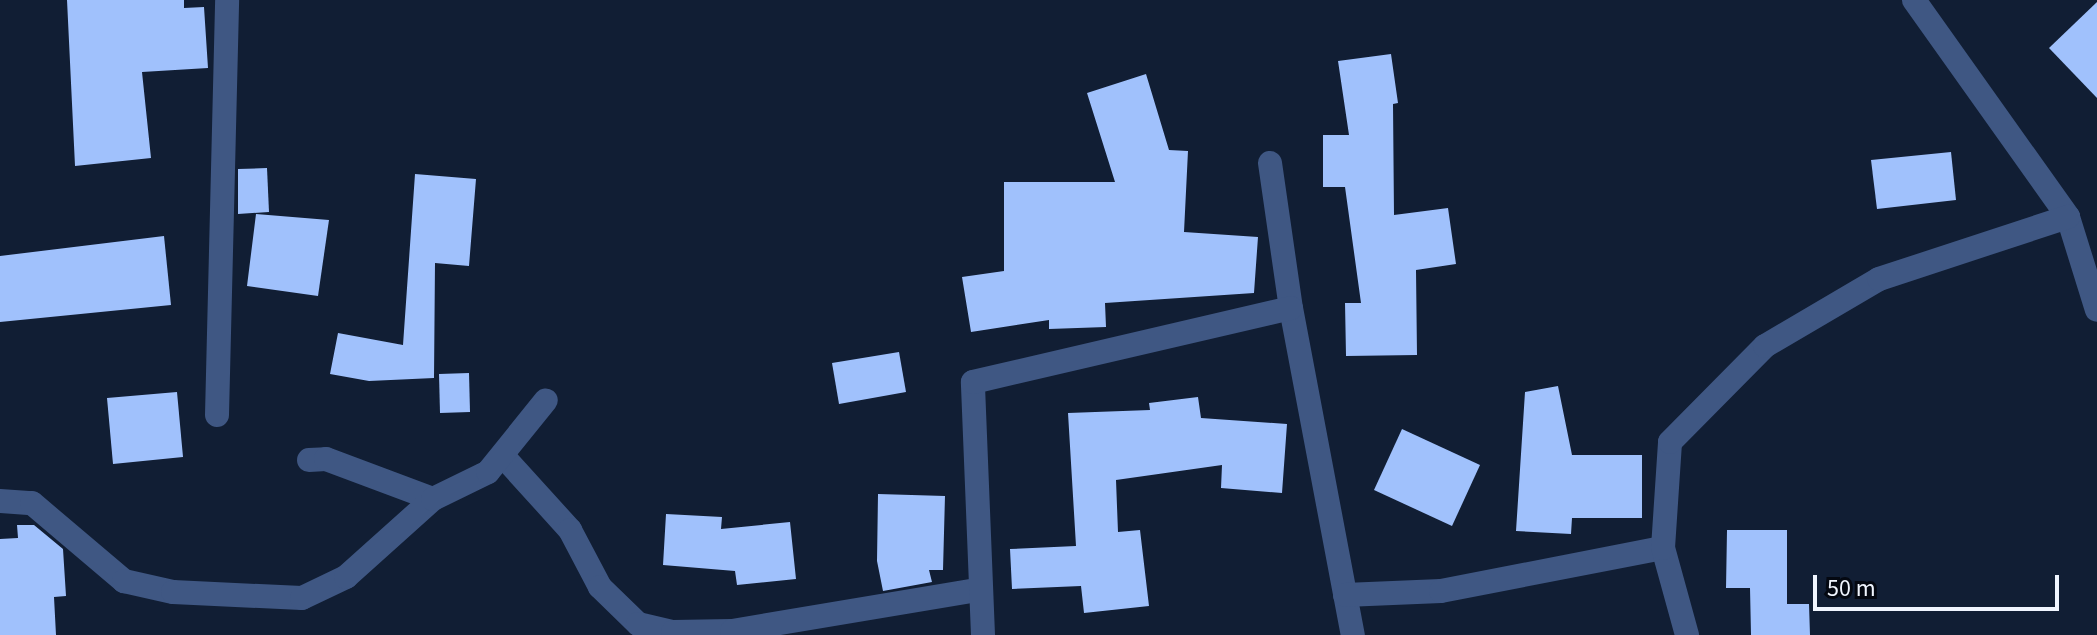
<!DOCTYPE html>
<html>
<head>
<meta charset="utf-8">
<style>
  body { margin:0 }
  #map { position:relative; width:2097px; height:635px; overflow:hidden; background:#111e34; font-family:"Source Sans 3",sans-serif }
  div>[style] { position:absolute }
  .building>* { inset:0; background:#a0c1fc }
  .minor>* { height:24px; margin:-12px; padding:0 12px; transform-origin:12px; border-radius:12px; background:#3f5783 }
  span { translate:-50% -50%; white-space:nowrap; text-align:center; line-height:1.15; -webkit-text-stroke:8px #040811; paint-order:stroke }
  .scale { position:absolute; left:1813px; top:575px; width:246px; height:36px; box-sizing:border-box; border:4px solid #f0f5fe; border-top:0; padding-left:10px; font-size:24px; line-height:28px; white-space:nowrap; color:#f0f5fe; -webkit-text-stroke:6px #040811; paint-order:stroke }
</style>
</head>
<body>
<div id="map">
  <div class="building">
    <i style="clip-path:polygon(67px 0,184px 0,184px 8px,204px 7px,208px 68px,142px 72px,151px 158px,75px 166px)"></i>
    <i style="clip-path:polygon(2097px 2px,2097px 98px,2049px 48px)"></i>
    <i style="clip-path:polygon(1391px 54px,1398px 103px,1393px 104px,1394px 215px,1448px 208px,1456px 264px,1416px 270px,1417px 355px,1346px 356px,1345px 303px,1361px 303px,1345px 187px,1323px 187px,1323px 135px,1349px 135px,1338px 61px)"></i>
    <i style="clip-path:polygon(1146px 74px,1169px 150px,1188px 151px,1184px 232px,1258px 237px,1254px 293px,1105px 303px,1106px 327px,1049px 329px,1049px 320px,971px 332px,962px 277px,1004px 271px,1004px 182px,1115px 182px,1087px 93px)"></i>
    <i style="clip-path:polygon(1951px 152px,1956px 200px,1877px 209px,1871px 160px)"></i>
    <i style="clip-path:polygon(267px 168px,269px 212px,238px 214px,238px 169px)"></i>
    <i style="clip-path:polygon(415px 174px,476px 179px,469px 266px,435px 263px,434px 378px,369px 381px,330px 374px,338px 333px,403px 345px)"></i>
    <i style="clip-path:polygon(256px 214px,329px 220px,318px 296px,247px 286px)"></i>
    <i style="clip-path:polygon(164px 236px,171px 305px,0 322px,0 256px)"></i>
    <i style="clip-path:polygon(899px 352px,906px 392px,839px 404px,832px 363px)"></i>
    <i style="clip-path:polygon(469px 373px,470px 412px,440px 413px,439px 374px)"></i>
    <i style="clip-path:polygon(1558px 386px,1572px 455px,1642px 455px,1642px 518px,1572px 518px,1571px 534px,1516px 531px,1525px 392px)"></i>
    <i style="clip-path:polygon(177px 392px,183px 457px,113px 464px,107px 398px)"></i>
    <i style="clip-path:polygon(1198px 397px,1201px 418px,1287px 424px,1282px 493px,1221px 488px,1222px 465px,1116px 480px,1118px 532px,1140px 530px,1149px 606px,1084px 613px,1081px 586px,1012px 589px,1010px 549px,1076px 546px,1068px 413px,1150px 410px,1149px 403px)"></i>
    <i style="clip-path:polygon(1402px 429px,1480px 465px,1452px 526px,1374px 490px)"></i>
    <i style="clip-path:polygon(878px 494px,945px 496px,943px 570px,929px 570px,932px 582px,883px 591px,877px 561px)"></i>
    <i style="clip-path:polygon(666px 514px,722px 517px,721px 529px,790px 522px,796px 579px,737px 585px,735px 571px,663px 565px)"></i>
    <i style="clip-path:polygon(17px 525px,34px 525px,63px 549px,66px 596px,54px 597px,56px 635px,0 635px,0 539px,18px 538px)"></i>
    <i style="clip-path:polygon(1727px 530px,1787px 530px,1787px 604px,1809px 604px,1810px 635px,1751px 635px,1750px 588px,1726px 588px)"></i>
  </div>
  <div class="minor">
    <i style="left:1914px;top:0;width:266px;rotate:54.6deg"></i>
    <i style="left:2068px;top:217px;width:97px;rotate:72.7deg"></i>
    <i style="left:1270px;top:163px;width:147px;rotate:81.8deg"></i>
    <i style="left:1291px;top:308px;width:333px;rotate:79.3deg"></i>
    <i style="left:217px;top:415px;width:415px;rotate:-88.6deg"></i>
    <i style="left:503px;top:456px;width:100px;rotate:47.8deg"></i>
    <i style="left:570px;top:530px;width:64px;rotate:62.2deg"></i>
    <i style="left:600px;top:587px;width:53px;rotate:44.2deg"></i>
    <i style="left:638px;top:624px;width:36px;rotate:13deg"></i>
    <i style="left:673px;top:632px;width:59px;rotate:-1deg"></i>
    <i style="left:732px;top:631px;width:249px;rotate:-9.5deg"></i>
    <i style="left:309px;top:460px;width:17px;rotate:-3deg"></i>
    <i style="left:326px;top:459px;width:114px;rotate:20.5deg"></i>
    <i style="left:0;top:501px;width:32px;rotate:4deg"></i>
    <i style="left:32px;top:503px;width:121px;rotate:40.3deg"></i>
    <i style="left:124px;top:581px;width:50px;rotate:12.7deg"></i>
    <i style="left:173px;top:592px;width:129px;rotate:2.7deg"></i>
    <i style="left:302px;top:598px;width:49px;rotate:-25.5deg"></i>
    <i style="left:346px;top:577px;width:117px;rotate:-41.9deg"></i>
    <i style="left:433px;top:499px;width:61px;rotate:-26.1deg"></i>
    <i style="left:488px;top:472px;width:92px;rotate:-51.1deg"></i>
    <i style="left:1345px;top:595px;width:96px;rotate:-2.4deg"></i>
    <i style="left:1441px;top:591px;width:226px;rotate:-11deg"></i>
    <i style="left:983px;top:635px;width:253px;rotate:-92.3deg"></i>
    <i style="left:973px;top:382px;width:326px;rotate:-13.1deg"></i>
    <i style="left:1687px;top:635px;width:90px;rotate:-105.4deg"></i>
    <i style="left:1663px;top:548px;width:106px;rotate:-86.2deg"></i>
    <i style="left:1670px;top:442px;width:135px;rotate:-45.3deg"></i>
    <i style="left:1765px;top:346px;width:132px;rotate:-30.4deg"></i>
    <i style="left:1879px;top:279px;width:199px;rotate:-18.2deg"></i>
  </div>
  <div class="scale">50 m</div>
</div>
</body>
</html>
